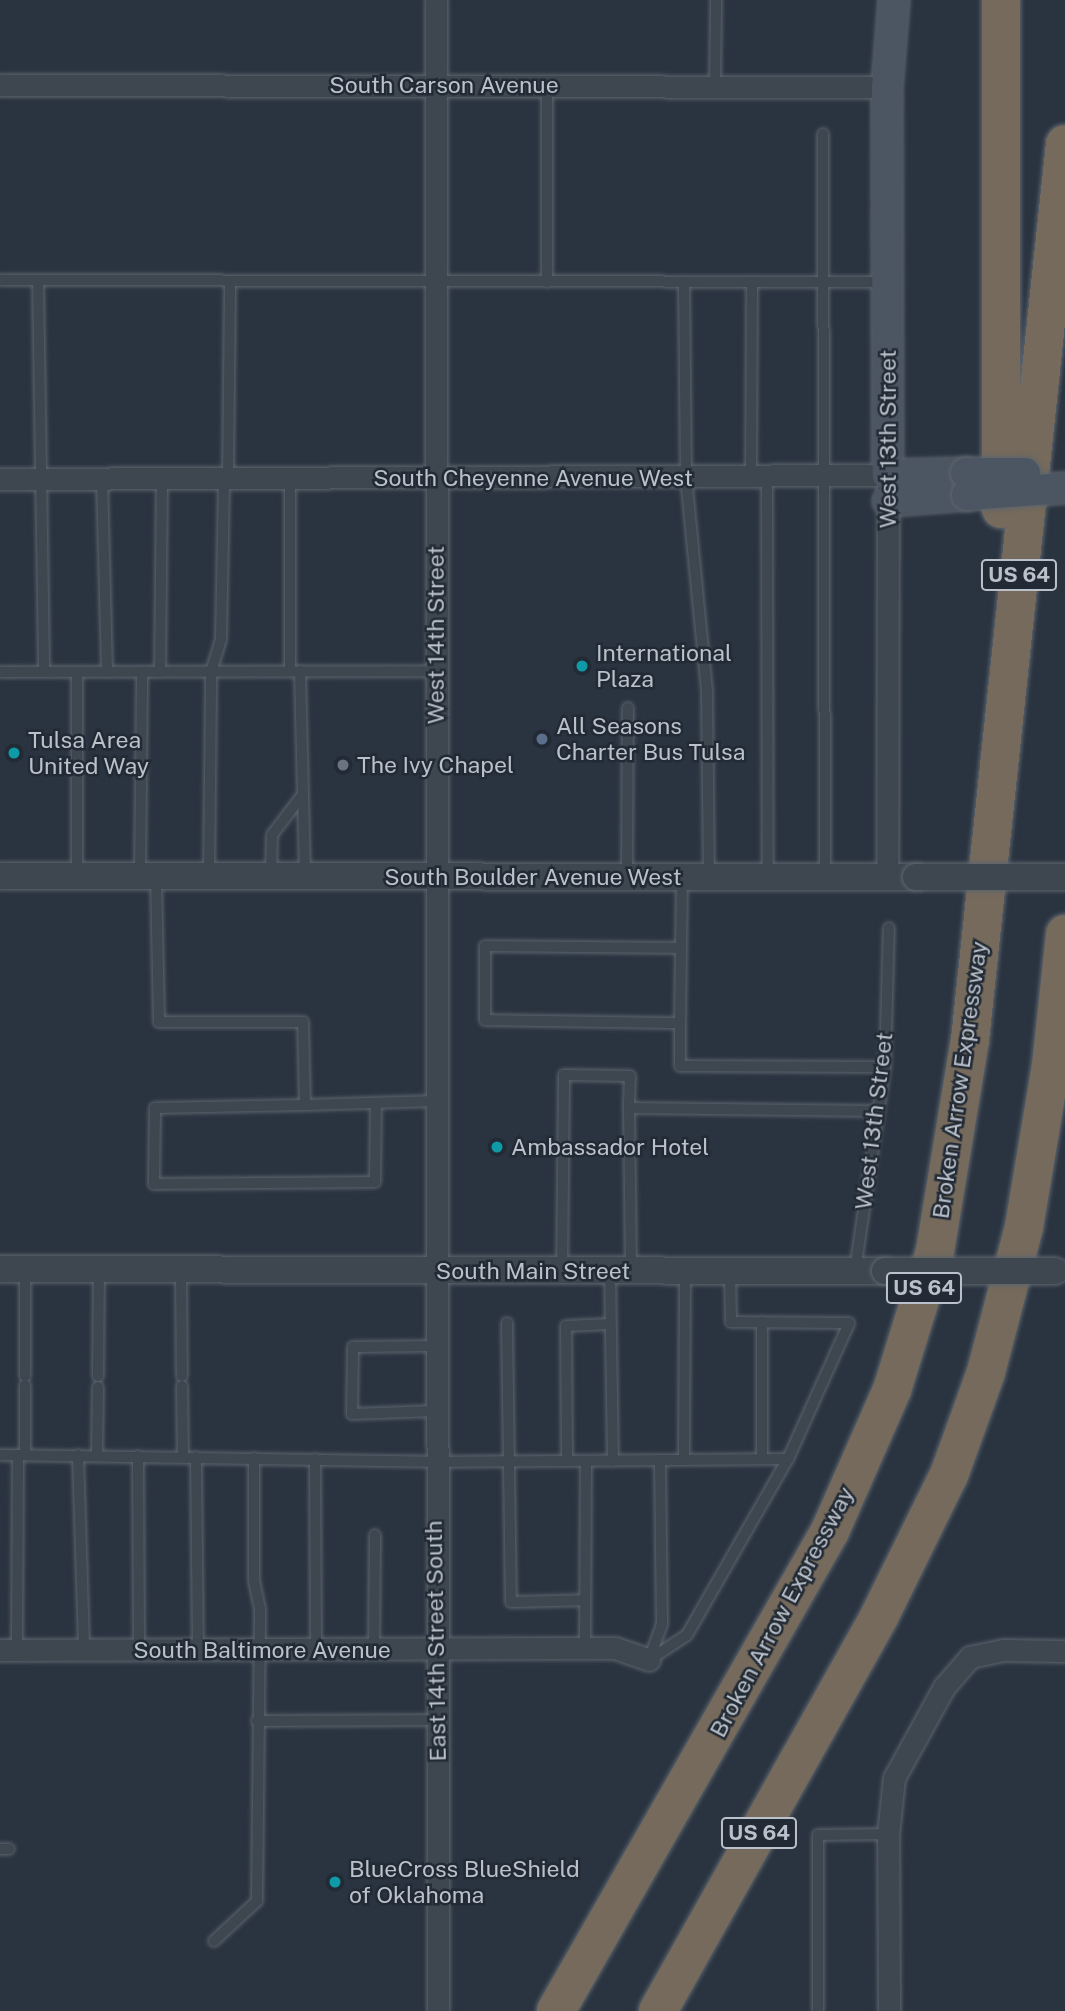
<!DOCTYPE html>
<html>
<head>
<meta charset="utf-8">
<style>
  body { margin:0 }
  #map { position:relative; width:1065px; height:2011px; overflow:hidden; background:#2a3440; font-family:"Public Sans",sans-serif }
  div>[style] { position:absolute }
  .roads { filter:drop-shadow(0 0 2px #5c646d) drop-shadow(0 0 2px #5c646d) }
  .service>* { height:10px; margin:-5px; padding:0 5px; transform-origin:5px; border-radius:5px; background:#3e4650 }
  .minor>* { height:21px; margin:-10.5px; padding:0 10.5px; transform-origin:10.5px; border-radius:10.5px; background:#3e4650 }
  .tertiary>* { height:26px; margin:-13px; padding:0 13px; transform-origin:13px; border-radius:13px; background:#3e4650 }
  .secondary>* { height:30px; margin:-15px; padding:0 15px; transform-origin:15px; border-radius:15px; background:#4c5562 }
  .motorway>* { height:38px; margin:-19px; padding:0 19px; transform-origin:19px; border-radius:19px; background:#756a5c }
  .bridges { filter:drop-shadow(0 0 2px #5c646d) drop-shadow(0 0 2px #5c646d) }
  .tertiary-bridge>* { height:26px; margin:-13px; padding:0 13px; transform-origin:13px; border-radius:13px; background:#3e4650 }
  .secondary-bridge>* { height:30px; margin:-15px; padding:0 15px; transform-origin:15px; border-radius:15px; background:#4c5562 }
  .dots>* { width:19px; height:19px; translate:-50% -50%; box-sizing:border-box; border:4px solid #222b35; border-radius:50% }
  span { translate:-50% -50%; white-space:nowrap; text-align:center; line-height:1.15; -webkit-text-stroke:5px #222b35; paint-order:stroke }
  .shield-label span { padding:2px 5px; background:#222b35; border:2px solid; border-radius:5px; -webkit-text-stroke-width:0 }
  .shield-label { font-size:21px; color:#bbc1ca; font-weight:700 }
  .street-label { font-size:23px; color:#bbc1ca }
  .poi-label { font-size:23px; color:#bbc1ca }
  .left { translate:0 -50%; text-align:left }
</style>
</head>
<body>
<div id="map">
  <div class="roads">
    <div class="service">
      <i style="left:715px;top:86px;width:86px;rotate:-89.3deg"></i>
      <i style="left:823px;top:134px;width:743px;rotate:89.85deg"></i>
      <i style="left:0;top:280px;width:886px;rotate:0.13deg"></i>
      <i style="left:38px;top:281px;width:391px;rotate:89.1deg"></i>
      <i style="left:547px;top:282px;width:197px;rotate:-90deg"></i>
      <i style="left:684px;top:282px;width:195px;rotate:89.4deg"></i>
      <i style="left:686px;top:477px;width:215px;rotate:84.4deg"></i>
      <i style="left:707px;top:691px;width:186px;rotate:89.4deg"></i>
      <i style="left:751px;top:476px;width:194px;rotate:-89.7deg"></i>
      <i style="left:767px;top:476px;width:400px;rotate:89.9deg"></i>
      <i style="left:102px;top:479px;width:193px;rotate:88.5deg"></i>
      <i style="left:228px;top:479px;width:198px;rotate:-89.4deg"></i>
      <i style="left:290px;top:671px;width:192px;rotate:-90deg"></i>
      <i style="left:300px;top:671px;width:205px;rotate:88.6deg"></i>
      <i style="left:0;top:672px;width:436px;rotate:-0.1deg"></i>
      <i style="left:77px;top:672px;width:204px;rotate:90deg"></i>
      <i style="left:160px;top:672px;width:193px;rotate:-89.4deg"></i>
      <i style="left:140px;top:875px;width:203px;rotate:-89.4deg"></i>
      <i style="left:209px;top:876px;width:204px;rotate:-89.4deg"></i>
      <i style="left:211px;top:672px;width:34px;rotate:-73deg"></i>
      <i style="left:221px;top:639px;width:160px;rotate:-88.9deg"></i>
      <i style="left:271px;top:876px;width:41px;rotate:-88.6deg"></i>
      <i style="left:272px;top:835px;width:48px;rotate:-52.7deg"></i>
      <i style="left:156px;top:877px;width:145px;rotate:88.8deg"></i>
      <i style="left:159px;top:1022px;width:144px"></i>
      <i style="left:303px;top:1022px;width:83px;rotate:88.6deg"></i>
      <i style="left:305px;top:1105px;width:131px;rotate:-1.7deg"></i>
      <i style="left:627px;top:877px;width:169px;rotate:-89.7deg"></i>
      <i style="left:681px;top:948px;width:196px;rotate:-179.4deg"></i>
      <i style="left:485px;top:946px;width:74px;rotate:90deg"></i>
      <i style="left:485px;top:1020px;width:195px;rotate:0.9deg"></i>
      <i style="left:680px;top:1023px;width:146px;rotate:-89.2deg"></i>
      <i style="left:680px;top:1023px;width:43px;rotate:90deg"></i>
      <i style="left:680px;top:1066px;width:205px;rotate:0.3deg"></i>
      <i style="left:305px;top:1105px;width:150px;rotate:178.9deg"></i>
      <i style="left:155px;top:1108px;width:76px;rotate:90.8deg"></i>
      <i style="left:154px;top:1184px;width:221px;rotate:-0.5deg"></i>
      <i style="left:375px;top:1182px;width:77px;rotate:-89.3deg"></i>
      <i style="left:25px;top:1268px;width:108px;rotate:90deg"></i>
      <i style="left:181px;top:1269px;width:107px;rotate:89.5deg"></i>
      <i style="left:631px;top:1269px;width:161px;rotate:-90.7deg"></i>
      <i style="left:629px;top:1108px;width:250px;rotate:0.7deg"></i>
      <i style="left:855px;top:1270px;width:205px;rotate:-81.6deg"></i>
      <i style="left:885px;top:1067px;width:139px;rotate:-88.4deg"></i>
      <i style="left:562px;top:1271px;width:196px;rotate:-89.4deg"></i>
      <i style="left:564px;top:1075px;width:66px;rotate:0.9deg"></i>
      <i style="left:630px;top:1076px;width:32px;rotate:92deg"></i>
      <i style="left:610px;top:1271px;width:190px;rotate:89.1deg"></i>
      <i style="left:507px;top:1323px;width:279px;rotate:89.2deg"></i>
      <i style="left:511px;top:1602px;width:74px;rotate:-1.5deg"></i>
      <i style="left:98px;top:1376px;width:107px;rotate:-89.5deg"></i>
      <i style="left:25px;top:1385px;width:70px;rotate:90deg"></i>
      <i style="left:182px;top:1386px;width:71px;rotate:89.2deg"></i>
      <i style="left:435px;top:1411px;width:83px;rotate:177.9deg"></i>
      <i style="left:352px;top:1414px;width:67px;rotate:-89.1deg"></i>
      <i style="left:353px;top:1347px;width:82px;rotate:-0.7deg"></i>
      <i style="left:0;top:1455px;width:434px;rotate:0.9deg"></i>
      <i style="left:434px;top:1462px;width:354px;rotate:-0.5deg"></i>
      <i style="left:78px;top:1455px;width:195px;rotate:88.2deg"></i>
      <i style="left:97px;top:1456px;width:69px;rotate:-89.2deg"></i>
      <i style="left:138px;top:1456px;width:194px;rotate:89.7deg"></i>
      <i style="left:196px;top:1457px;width:194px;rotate:89.4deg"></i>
      <i style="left:315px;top:1459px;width:192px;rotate:89.7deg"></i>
      <i style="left:762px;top:1459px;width:137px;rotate:-90deg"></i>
      <i style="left:684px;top:1460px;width:189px;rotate:-89.7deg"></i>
      <i style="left:567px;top:1461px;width:135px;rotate:-90.4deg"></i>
      <i style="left:566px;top:1326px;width:44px;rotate:-2.6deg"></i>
      <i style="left:585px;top:1648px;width:187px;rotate:-89.7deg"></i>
      <i style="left:17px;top:1650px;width:195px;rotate:-89.7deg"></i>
      <i style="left:374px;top:1650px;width:115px;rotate:-89.5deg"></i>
      <i style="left:649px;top:1660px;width:45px;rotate:-33.3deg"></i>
      <i style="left:687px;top:1635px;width:203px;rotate:-60.2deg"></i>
      <i style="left:788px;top:1459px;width:149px;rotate:-65.8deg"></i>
      <i style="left:849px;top:1323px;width:118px;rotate:-179.5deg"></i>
      <i style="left:731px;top:1322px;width:51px;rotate:-91.1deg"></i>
      <i style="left:649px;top:1660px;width:37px;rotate:-70deg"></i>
      <i style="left:662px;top:1625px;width:165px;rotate:-90.7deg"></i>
      <i style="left:257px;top:1721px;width:181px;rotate:-0.3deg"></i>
      <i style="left:0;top:1849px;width:9px"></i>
      <i style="left:214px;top:1941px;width:59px;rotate:-42.9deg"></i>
      <i style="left:257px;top:1901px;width:292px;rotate:-89.4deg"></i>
      <i style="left:260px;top:1609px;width:30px;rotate:-102deg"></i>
      <i style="left:254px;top:1580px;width:122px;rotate:-90deg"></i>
      <i style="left:818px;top:2011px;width:176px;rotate:-90deg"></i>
      <i style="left:818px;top:1835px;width:70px;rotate:-0.8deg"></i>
    </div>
    <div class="minor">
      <i style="left:436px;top:0;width:2011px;rotate:89.94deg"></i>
      <i style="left:0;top:85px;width:887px;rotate:0.13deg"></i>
      <i style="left:0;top:479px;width:888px;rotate:-0.26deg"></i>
      <i style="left:888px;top:475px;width:402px;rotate:90.1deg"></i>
      <i style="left:0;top:1650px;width:615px;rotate:-0.19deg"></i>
      <i style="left:615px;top:1648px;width:36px;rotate:19deg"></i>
      <i style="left:889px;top:2011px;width:177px;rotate:-90.3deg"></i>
      <i style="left:888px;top:1834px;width:56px;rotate:-83.9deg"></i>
      <i style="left:894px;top:1778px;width:104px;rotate:-61.2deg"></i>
      <i style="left:944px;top:1687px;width:40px;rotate:-49deg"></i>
      <i style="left:970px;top:1657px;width:34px;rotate:-12deg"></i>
      <i style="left:1003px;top:1650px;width:62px;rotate:0.9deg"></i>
    </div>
    <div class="tertiary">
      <i style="left:0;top:876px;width:916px;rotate:0.06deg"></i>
      <i style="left:0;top:1269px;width:885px;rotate:0.13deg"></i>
    </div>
    <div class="secondary">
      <i style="left:894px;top:0;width:87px;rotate:94.6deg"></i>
      <i style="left:887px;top:87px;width:388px;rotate:89.9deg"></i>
      <i style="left:888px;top:475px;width:78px;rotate:-1.5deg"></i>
      <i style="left:888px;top:501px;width:79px;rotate:-4.3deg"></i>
    </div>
    <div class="motorway">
      <i style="left:1001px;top:509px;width:509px;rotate:-90deg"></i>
      <i style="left:556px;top:2011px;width:553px;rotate:-60.28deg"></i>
      <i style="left:830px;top:1531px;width:154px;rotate:-66.3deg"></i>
      <i style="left:892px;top:1390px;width:145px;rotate:-72.8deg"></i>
      <i style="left:935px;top:1251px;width:214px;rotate:-80.6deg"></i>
      <i style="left:970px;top:1040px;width:901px;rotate:-83.95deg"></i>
      <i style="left:658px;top:2011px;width:452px;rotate:-60.7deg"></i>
      <i style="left:879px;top:1617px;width:158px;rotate:-63.8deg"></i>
      <i style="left:949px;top:1475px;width:109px;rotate:-70.2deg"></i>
      <i style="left:986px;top:1372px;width:150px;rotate:-75.3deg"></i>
      <i style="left:1024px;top:1227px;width:163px;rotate:-80.5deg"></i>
      <i style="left:1051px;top:1066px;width:133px;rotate:-83.9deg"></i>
    </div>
  </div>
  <div class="bridges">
    <div class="tertiary-bridge">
      <i style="left:916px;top:877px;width:149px"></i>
      <i style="left:885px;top:1271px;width:170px"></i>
    </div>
    <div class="secondary-bridge">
      <i style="left:966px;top:473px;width:59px"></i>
      <i style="left:967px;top:495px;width:98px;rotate:-4.1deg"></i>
    </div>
  </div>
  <div class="dots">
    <i style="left:582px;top:666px;background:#0f9aa8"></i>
    <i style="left:542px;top:739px;background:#5c6f8a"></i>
    <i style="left:14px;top:753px;background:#0f9aa8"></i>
    <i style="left:343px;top:765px;background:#6b7280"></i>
    <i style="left:497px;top:1147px;background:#0f9aa8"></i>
    <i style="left:335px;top:1882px;background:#0f9aa8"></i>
  </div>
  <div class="shield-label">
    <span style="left:1019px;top:575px">US 64</span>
    <span style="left:924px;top:1288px">US 64</span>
    <span style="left:759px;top:1833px">US 64</span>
  </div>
  <div class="street-label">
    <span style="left:444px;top:85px">South Carson Avenue</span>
    <span style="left:888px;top:439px;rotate:-90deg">West 13th Street</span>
    <span style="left:533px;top:478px">South Cheyenne Avenue West</span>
    <span style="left:436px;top:635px;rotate:-90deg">West 14th Street</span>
    <span style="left:533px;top:877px">South Boulder Avenue West</span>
    <span style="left:960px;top:1080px;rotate:-82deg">Broken Arrow Expressway</span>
    <span style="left:874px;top:1121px;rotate:-83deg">West 13th Street</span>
    <span style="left:533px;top:1271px">South Main Street</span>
    <span style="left:782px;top:1612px;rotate:-62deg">Broken Arrow Expressway</span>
    <span style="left:436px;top:1641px;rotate:-91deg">East 14th Street South</span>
    <span style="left:262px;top:1650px">South Baltimore Avenue</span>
  </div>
  <div class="poi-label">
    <span class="left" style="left:596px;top:666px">International<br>Plaza</span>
    <span class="left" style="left:556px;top:739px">All Seasons<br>Charter Bus Tulsa</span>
    <span class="left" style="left:28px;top:753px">Tulsa Area<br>United Way</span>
    <span class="left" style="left:357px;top:765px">The Ivy Chapel</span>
    <span class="left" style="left:511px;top:1147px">Ambassador Hotel</span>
    <span class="left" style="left:349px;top:1882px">BlueCross BlueShield<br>of Oklahoma</span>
  </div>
</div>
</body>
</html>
